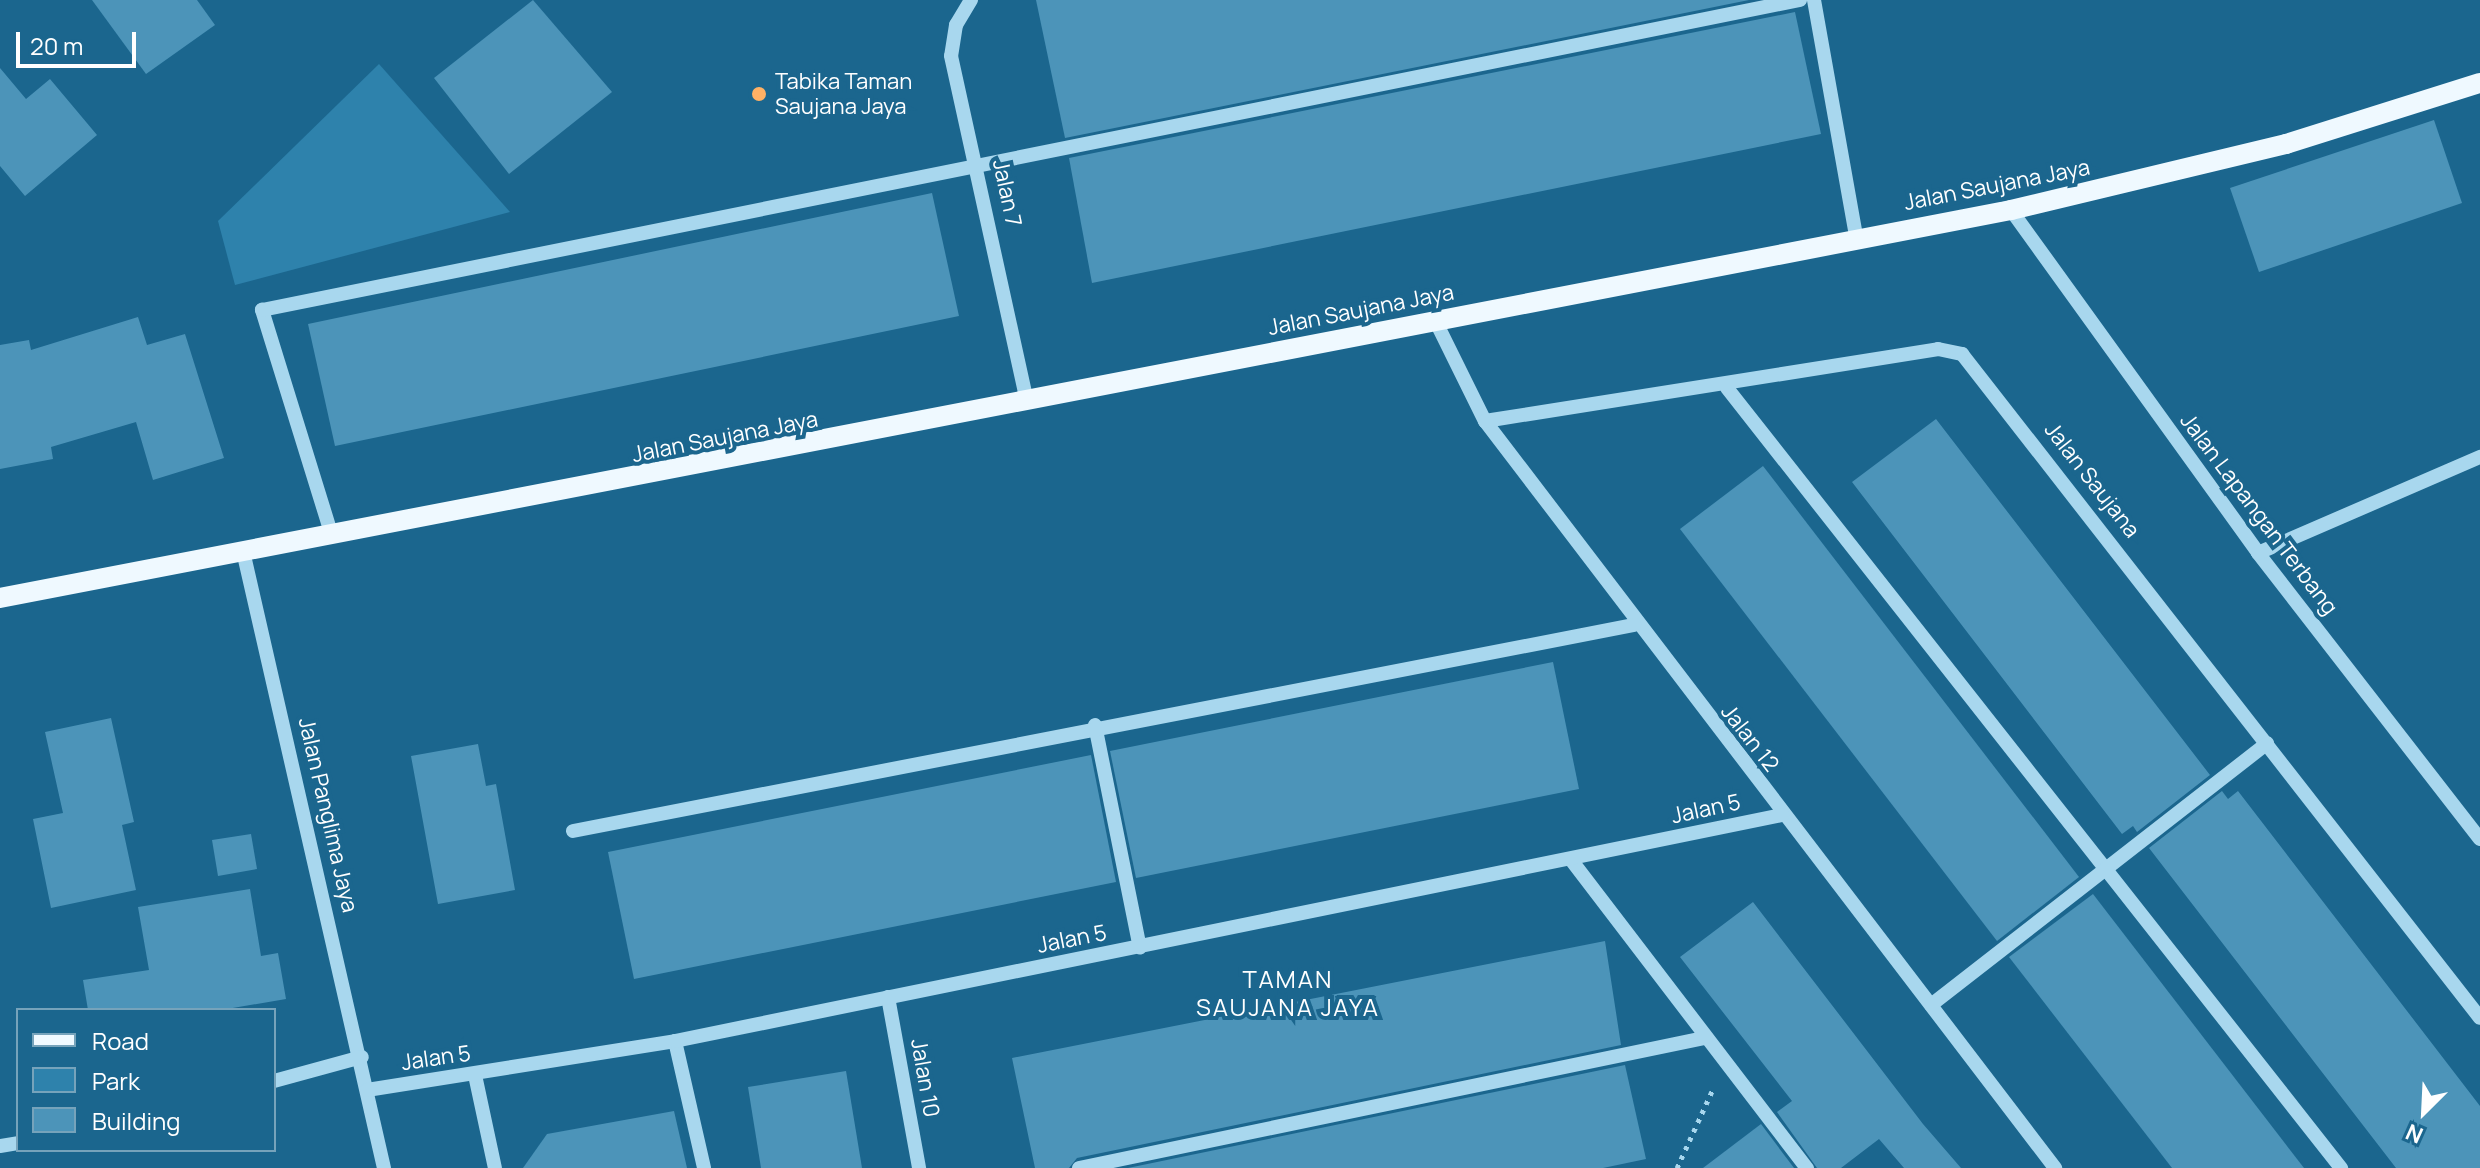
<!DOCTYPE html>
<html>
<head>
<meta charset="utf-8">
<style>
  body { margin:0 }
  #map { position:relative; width:2480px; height:1168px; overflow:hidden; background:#1b668e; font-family:Manrope,sans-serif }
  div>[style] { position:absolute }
  .green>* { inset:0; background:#2e82ac }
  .building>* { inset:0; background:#4c94b9 }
  .path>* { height:5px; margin-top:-2.5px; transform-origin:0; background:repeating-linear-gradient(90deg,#a8d7ee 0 4px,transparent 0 10px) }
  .minor>* { height:14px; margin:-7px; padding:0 7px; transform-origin:7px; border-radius:7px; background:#a8d7ee }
  .major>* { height:20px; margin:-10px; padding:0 10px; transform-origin:10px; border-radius:10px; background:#eff9ff }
  .dots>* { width:22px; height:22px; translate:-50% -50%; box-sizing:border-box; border:4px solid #1b668e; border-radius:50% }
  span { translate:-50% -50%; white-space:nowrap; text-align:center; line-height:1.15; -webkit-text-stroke:8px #1b668e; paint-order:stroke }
  .poi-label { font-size:22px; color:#fff }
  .left { translate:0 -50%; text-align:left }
  .street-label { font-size:22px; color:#fff }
  .neighbourhood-label { font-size:24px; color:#fff; letter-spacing:2px }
  .legend { position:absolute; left:16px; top:1008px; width:260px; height:144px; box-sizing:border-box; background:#1b668e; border:2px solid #76a3bb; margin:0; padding:10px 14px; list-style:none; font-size:24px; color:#fff }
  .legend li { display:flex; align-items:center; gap:16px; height:40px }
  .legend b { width:40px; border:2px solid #76a3bb }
  .north { position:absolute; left:2384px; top:1072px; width:80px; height:80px; -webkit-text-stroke:6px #1b668e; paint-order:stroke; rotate:204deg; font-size:22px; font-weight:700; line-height:32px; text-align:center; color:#fff }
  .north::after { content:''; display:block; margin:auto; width:28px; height:36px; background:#fff; clip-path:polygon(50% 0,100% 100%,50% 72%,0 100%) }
  .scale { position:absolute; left:16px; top:32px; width:120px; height:36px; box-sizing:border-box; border:4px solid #fff; border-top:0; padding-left:10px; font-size:24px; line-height:28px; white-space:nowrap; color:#fff; -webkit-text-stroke:6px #1b668e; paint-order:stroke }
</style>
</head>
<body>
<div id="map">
  <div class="green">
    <i style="clip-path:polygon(379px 64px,510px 212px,235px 285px,218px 221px)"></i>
  </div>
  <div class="building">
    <i style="clip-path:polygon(92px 0,197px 0,215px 25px,146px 74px)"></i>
    <i style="clip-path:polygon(533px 0,612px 92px,509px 174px,434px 78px)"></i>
    <i style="clip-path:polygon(1036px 0,1749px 0,1065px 138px)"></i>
    <i style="clip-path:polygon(1795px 12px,1821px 134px,1092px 283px,1069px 158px)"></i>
    <i style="clip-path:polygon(0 68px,26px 99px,50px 79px,97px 135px,25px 196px,0 166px)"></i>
    <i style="clip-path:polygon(2434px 120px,2462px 203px,2259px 272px,2230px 188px)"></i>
    <i style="clip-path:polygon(932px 193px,959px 316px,335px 446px,308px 324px)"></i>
    <i style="clip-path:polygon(138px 317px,147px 345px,185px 334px,224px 458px,153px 480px,136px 422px,51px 447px,53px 459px,0 469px,0 345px,29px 340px,31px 350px)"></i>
    <i style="clip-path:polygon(1936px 419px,2210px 775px,2137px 832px,2133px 826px,2122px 834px,1852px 482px)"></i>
    <i style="clip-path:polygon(1763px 466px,2079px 877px,1997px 941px,1680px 529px)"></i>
    <i style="clip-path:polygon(1553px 662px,1579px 789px,1136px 878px,1110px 751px)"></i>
    <i style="clip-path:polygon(111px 718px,134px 822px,122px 825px,136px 890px,51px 908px,33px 819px,63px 813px,45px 732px)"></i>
    <i style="clip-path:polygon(478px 744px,486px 786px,496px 784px,515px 890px,438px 904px,411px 756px)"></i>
    <i style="clip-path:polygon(1091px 755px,1116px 882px,634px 979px,608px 852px)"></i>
    <i style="clip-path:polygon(2222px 791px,2228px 799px,2238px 791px,2480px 1106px,2480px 1168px,2396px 1168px,2149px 848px)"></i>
    <i style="clip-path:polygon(251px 834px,257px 869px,218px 876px,212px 840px)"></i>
    <i style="clip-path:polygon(250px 889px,261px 956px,278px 953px,286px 999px,221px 1010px,88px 1010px,83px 980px,149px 970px,138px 907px)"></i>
    <i style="clip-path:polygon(2093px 894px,2304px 1168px,2172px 1168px,2009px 957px)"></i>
    <i style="clip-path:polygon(1753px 902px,1923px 1124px,1961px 1168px,1904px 1168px,1879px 1139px,1841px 1168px,1817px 1168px,1777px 1112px,1792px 1101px,1680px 957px)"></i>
    <i style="clip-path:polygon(1605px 941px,1621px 1045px,1077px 1158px,1069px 1168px,1035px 1168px,1012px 1058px)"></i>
    <i style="clip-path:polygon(1625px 1065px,1646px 1159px,1603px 1168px,1128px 1168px)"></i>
    <i style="clip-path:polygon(846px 1071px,862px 1168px,761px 1168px,748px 1087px)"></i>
    <i style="clip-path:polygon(674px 1111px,687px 1168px,523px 1168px,547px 1134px)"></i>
    <i style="clip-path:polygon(1761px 1124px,1794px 1168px,1703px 1168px)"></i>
  </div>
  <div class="path">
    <i style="left:1677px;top:1168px;width:87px;rotate:-65.5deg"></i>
  </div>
  <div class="minor">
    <i style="left:971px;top:0;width:29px;rotate:121deg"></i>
    <i style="left:956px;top:25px;width:31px;rotate:99deg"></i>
    <i style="left:951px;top:56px;width:353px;rotate:77.6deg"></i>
    <i style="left:1814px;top:0;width:239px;rotate:79.9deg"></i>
    <i style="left:2011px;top:210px;width:423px;rotate:54.2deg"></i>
    <i style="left:2258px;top:553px;width:362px;rotate:52.2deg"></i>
    <i style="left:1435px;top:320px;width:113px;rotate:63.7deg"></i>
    <i style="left:1485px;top:421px;width:940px;rotate:52.65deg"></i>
    <i style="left:1727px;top:388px;width:993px;rotate:51.79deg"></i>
    <i style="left:1485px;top:421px;width:459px;rotate:-9deg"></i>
    <i style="left:1938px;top:349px;width:25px;rotate:12deg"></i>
    <i style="left:1962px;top:354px;width:842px;rotate:52.04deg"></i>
    <i style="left:332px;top:536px;width:237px;rotate:-107.2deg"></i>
    <i style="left:262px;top:310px;width:1569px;rotate:-11.4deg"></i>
    <i style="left:243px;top:551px;width:633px;rotate:77.13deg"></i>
    <i style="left:2258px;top:553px;width:242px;rotate:-23.4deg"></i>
    <i style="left:1095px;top:725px;width:227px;rotate:78.6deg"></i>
    <i style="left:573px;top:831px;width:1081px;rotate:-10.99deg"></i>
    <i style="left:1572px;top:861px;width:387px;rotate:52.6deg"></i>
    <i style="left:888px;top:997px;width:174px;rotate:79.7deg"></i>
    <i style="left:1931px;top:1005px;width:426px;rotate:-37.9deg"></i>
    <i style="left:675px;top:1041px;width:130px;rotate:77.1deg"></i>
    <i style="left:475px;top:1075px;width:95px;rotate:77.9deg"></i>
    <i style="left:274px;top:1081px;width:91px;rotate:-15.3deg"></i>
    <i style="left:367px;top:1090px;width:312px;rotate:-9deg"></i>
    <i style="left:675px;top:1041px;width:1130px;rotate:-11.54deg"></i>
    <i style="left:0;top:1146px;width:18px;rotate:-9deg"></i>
    <i style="left:1079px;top:1168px;width:638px;rotate:-11.75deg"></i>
  </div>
  <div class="major">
    <i style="left:0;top:598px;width:2048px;rotate:-10.92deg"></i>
    <i style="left:2011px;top:210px;width:283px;rotate:-13.5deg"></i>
    <i style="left:2286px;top:144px;width:203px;rotate:-17.5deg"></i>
  </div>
  <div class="dots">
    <i style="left:759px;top:94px;background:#ffb165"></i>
  </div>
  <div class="poi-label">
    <span class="left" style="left:775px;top:94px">Tabika Taman<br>Saujana Jaya</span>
  </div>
  <div class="street-label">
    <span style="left:1997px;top:185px;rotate:-11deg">Jalan Saujana Jaya</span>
    <span style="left:1007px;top:193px;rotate:78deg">Jalan 7</span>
    <span style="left:1361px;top:310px;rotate:-11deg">Jalan Saujana Jaya</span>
    <span style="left:725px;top:437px;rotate:-11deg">Jalan Saujana Jaya</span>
    <span style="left:2092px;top:480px;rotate:52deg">Jalan Saujana</span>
    <span style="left:2259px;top:514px;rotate:53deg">Jalan Lapangan Terbang</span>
    <span style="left:1750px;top:738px;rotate:52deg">Jalan 12</span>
    <span style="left:1706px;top:809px;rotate:-12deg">Jalan 5</span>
    <span style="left:328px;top:815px;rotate:77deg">Jalan Panglima Jaya</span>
    <span style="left:1072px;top:939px;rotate:-11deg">Jalan 5</span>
    <span style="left:436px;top:1058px;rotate:-8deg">Jalan 5</span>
    <span style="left:925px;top:1078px;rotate:80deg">Jalan 10</span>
  </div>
  <div class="neighbourhood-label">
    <span style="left:1288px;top:993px">TAMAN<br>SAUJANA JAYA</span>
  </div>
  <ul class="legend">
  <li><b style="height:10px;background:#eff9ff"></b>Road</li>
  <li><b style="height:22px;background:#2e82ac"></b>Park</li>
  <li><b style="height:22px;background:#4c94b9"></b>Building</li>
  </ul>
  <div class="north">N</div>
  <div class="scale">20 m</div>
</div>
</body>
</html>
